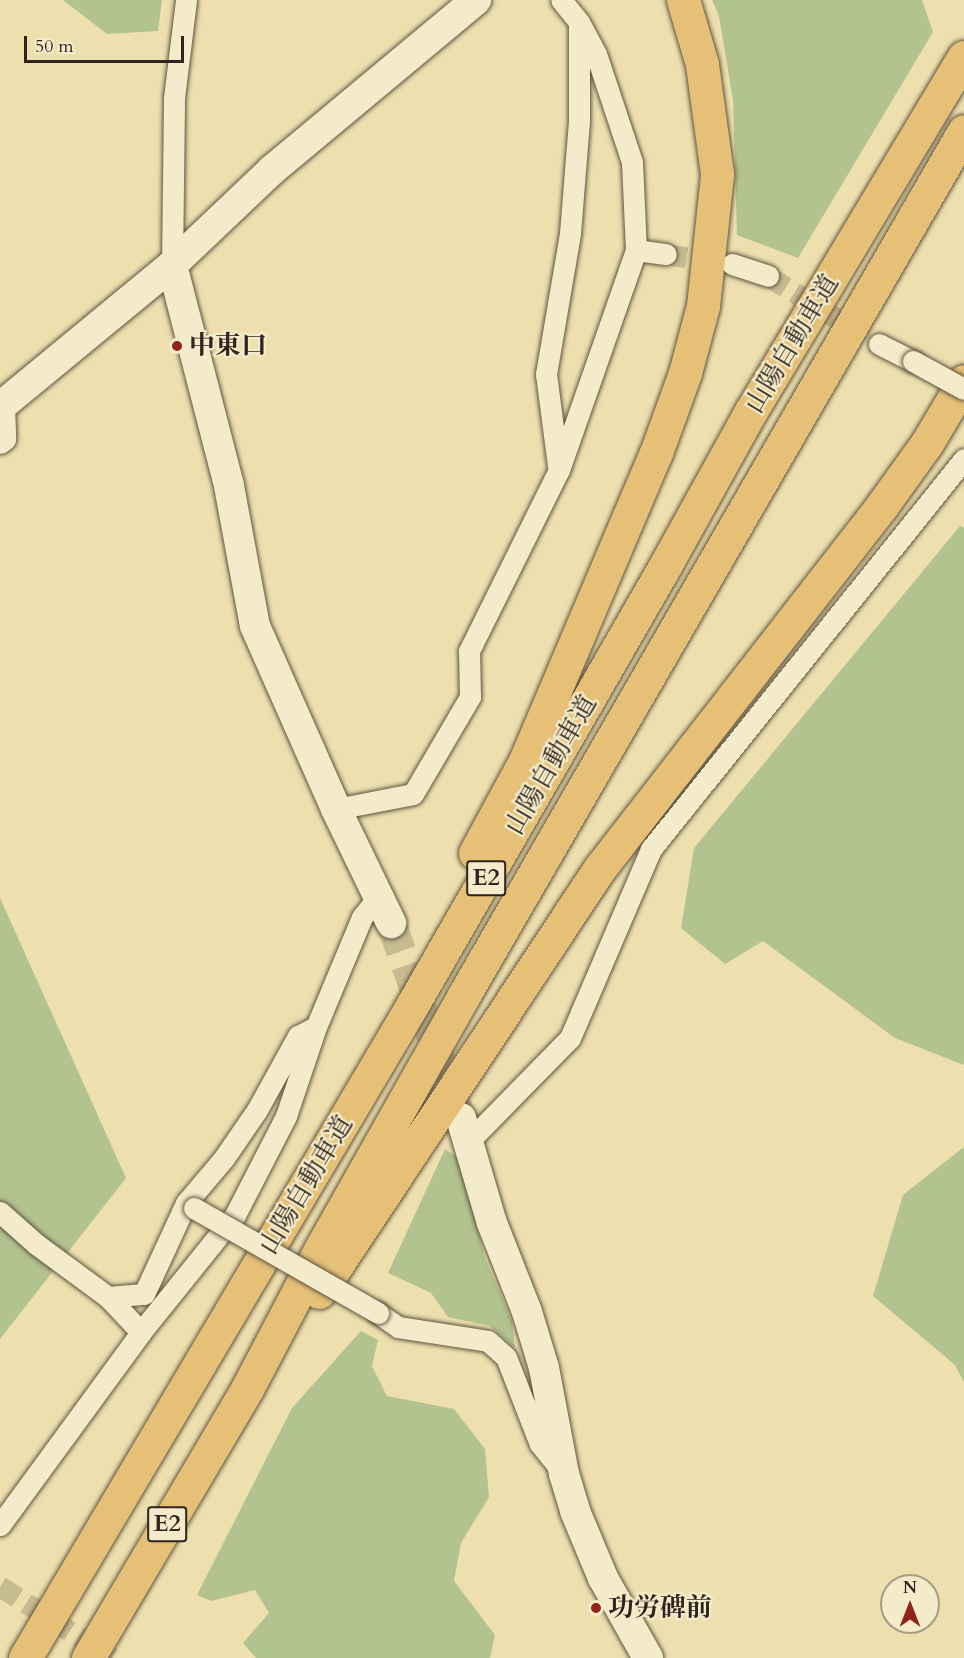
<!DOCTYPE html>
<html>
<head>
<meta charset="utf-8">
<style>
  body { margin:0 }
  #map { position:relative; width:964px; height:1658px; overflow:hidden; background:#ede0ae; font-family:Cardo,"Noto Serif JP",serif }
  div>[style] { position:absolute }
  .green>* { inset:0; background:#b2c38f }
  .street-tunnel>* { height:21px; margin-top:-10.5px; transform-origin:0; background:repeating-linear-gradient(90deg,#c7bb91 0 21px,transparent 0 31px) }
  .secondary-tunnel>* { height:30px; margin-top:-15px; transform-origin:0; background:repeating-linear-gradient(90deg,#c7bb91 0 30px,transparent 0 45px) }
  .roads { filter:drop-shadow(0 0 2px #5f5442) drop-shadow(0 0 2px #5f5442) }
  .street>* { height:21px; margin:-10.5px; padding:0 10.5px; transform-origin:10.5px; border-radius:10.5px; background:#f3ebca }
  .secondary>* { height:30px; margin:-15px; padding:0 15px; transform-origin:15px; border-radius:15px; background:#f3ebca }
  .highway>* { height:33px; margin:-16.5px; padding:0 16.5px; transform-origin:16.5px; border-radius:16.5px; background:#e6c077 }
  .bridges { filter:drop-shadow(0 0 2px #5f5442) drop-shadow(0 0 2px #5f5442) }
  .street-bridge>* { height:21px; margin:-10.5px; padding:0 10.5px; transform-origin:10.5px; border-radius:10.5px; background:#f3ebca }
  .dots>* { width:16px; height:16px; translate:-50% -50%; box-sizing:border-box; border:3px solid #f3ebca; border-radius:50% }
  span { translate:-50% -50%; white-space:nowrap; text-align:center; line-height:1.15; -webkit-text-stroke:4.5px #f3ebca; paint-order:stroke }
  .shield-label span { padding:2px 4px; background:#f3ebca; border:2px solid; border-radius:4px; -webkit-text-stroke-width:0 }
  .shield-label { font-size:24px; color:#30251e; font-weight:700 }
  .street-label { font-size:26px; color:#30251e }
  .poi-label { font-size:26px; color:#30251e; font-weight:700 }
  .left { translate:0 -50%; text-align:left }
  .north { position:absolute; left:880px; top:1574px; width:60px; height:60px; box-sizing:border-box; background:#f3ebca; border:2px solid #a59c85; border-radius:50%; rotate:0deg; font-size:16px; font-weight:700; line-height:24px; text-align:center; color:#30251e }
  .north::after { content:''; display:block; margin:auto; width:21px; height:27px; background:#8f2418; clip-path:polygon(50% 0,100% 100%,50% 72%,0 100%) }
  .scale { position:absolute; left:24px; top:36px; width:160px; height:27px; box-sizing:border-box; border:3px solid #30251e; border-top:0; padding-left:8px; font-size:18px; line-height:21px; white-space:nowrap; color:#30251e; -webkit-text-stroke:4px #f3ebca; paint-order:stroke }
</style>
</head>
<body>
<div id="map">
  <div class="green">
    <i style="clip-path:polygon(63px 0,162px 0,158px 31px,107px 34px)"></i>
    <i style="clip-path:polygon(712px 0,922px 0,933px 32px,798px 258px,737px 235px,733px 100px,719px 16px)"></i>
    <i style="clip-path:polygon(960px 526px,964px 528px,964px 1065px,895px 1038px,763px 941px,725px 964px,681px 928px,694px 848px)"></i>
    <i style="clip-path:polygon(0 898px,126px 1178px,0 1339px)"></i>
    <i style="clip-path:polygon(964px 1147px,964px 1382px,955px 1365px,873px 1296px,903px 1195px)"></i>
    <i style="clip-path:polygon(445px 1149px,461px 1160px,485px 1258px,512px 1321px,515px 1348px,490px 1326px,448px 1317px,431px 1293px,388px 1273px)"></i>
    <i style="clip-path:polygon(361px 1331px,378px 1340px,372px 1366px,387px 1396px,454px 1409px,485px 1449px,489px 1497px,461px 1543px,454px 1581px,495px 1635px,490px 1658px,256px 1658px,243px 1643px,269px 1613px,255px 1590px,211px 1601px,197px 1595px,292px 1408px)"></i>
  </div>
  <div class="street-tunnel">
    <i style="left:666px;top:254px;width:54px;rotate:8.6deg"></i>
    <i style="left:768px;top:276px;width:130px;rotate:31.5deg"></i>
    <i style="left:0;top:1586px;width:133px;rotate:32.7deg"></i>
  </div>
  <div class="secondary-tunnel">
    <i style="left:391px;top:923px;width:198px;rotate:70.2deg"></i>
  </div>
  <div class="roads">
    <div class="street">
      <i style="left:636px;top:250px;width:30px;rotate:8deg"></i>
      <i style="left:732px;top:264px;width:38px;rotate:18deg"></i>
      <i style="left:172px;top:265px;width:167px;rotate:-89.3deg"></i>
      <i style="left:174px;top:98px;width:99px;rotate:-83deg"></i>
      <i style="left:879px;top:344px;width:38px;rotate:27deg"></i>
      <i style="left:0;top:403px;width:4px;rotate:14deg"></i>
      <i style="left:4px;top:404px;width:35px;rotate:88deg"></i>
      <i style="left:5px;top:439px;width:6px;rotate:141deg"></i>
      <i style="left:558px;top:466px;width:93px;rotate:-97.4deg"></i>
      <i style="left:546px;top:374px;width:143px;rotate:-80.3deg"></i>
      <i style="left:570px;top:233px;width:113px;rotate:-85.4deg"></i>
      <i style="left:579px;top:120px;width:94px;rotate:-90deg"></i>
      <i style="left:336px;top:809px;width:78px;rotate:-11deg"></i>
      <i style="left:413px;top:794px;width:113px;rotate:-59.6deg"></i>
      <i style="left:470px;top:697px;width:46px;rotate:-91.2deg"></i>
      <i style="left:469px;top:651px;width:202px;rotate:-63.6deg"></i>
      <i style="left:559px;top:470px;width:233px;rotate:-70.7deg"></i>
      <i style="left:636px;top:250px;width:88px;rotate:-92.6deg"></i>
      <i style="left:632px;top:162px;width:114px;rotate:-108.4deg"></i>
      <i style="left:596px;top:54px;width:36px;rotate:-118deg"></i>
      <i style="left:579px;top:22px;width:28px;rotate:-129deg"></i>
      <i style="left:469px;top:1141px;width:144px;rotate:-45.6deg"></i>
      <i style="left:570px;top:1038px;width:206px;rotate:-66.8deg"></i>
      <i style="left:651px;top:849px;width:500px;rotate:-51.25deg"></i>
      <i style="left:0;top:1212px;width:48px;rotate:41.6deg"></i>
      <i style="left:36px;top:1244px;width:89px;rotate:36.4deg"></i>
      <i style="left:108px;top:1297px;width:48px;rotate:46.7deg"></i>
      <i style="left:108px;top:1297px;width:36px;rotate:-5deg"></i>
      <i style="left:144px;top:1294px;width:100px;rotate:-65.2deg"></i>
      <i style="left:186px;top:1203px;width:59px;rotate:-49.8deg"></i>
      <i style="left:224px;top:1158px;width:58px;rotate:-55.5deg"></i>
      <i style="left:257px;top:1110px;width:85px;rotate:-61deg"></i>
      <i style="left:298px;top:1036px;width:20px;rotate:-27deg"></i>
      <i style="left:378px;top:1313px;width:24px;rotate:35deg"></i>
      <i style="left:398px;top:1327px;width:91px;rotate:8.8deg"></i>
      <i style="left:488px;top:1341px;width:24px;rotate:42deg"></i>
      <i style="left:506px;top:1357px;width:93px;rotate:68.7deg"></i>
      <i style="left:540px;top:1444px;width:35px;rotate:51deg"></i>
      <i style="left:0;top:1525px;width:239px;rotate:-53.8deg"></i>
      <i style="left:141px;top:1332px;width:150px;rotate:-51.2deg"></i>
      <i style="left:235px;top:1215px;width:111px;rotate:-62.7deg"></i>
      <i style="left:286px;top:1116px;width:94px;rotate:-71.4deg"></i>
      <i style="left:316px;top:1027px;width:119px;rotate:-67.3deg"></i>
      <i style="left:362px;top:917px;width:26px;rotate:-51deg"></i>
    </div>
    <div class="secondary">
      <i style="left:172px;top:265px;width:228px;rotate:75.5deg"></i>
      <i style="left:229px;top:486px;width:142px;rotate:79.5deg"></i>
      <i style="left:255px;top:626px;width:200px;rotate:66.1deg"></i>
      <i style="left:336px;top:809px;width:127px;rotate:64.2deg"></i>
      <i style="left:0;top:407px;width:223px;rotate:-39.5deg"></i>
      <i style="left:172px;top:265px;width:138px;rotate:-43.5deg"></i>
      <i style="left:272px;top:170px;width:266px;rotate:-39.8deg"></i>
      <i style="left:461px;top:1118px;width:109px;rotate:73.6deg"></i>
      <i style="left:492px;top:1223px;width:96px;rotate:68.5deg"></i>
      <i style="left:527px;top:1312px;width:59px;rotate:73.1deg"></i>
      <i style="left:544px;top:1368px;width:108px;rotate:79.3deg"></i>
      <i style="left:564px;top:1474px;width:39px;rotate:73deg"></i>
      <i style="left:575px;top:1511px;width:73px;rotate:67.3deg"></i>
      <i style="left:603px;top:1578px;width:92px;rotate:60.6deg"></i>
    </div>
    <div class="highway">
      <i style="left:475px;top:853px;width:105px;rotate:-61.5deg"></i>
      <i style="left:525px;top:761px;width:335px;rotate:-67deg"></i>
      <i style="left:656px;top:453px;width:85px;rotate:-70.1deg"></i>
      <i style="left:685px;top:373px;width:69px;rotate:-75deg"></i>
      <i style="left:703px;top:306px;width:133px;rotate:-83.9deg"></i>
      <i style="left:717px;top:174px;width:111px;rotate:-97.8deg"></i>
      <i style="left:702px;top:64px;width:67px;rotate:-106.5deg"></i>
      <i style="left:319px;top:1292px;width:509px;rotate:-56.47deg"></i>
      <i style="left:600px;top:868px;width:457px;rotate:-52.1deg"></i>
      <i style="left:881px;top:507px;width:79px;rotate:-54.3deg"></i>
      <i style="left:927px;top:443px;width:72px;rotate:-59.2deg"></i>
      <i style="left:25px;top:1658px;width:755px;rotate:-59.32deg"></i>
      <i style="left:410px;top:1009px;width:511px;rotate:-60.07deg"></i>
      <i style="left:665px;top:566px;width:177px;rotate:-61deg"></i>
      <i style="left:751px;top:411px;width:413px;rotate:-59deg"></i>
      <i style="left:88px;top:1658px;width:312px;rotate:-59.4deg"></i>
      <i style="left:247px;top:1389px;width:159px;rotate:-62.3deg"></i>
      <i style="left:321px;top:1248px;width:291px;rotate:-60.5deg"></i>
      <i style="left:464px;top:995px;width:998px;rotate:-59.94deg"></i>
    </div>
  </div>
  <div class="bridges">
    <div class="street-bridge">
      <i style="left:913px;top:361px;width:58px;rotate:28.8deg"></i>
      <i style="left:194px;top:1208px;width:212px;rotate:29.7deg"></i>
    </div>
  </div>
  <div class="dots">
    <i style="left:177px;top:346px;background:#8f2418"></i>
    <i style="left:596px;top:1608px;background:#8f2418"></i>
  </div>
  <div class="shield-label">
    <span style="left:486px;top:878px">E2</span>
    <span style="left:167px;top:1524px">E2</span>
  </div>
  <div class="street-label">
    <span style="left:792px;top:344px;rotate:-59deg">山陽自動車道</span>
    <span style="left:551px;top:765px;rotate:-60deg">山陽自動車道</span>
    <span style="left:306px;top:1185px;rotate:-59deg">山陽自動車道</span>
  </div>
  <div class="poi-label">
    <span class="left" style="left:189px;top:346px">中東口</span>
    <span class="left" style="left:608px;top:1608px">功労碑前</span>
  </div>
  <div class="north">N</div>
  <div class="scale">50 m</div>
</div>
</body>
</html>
